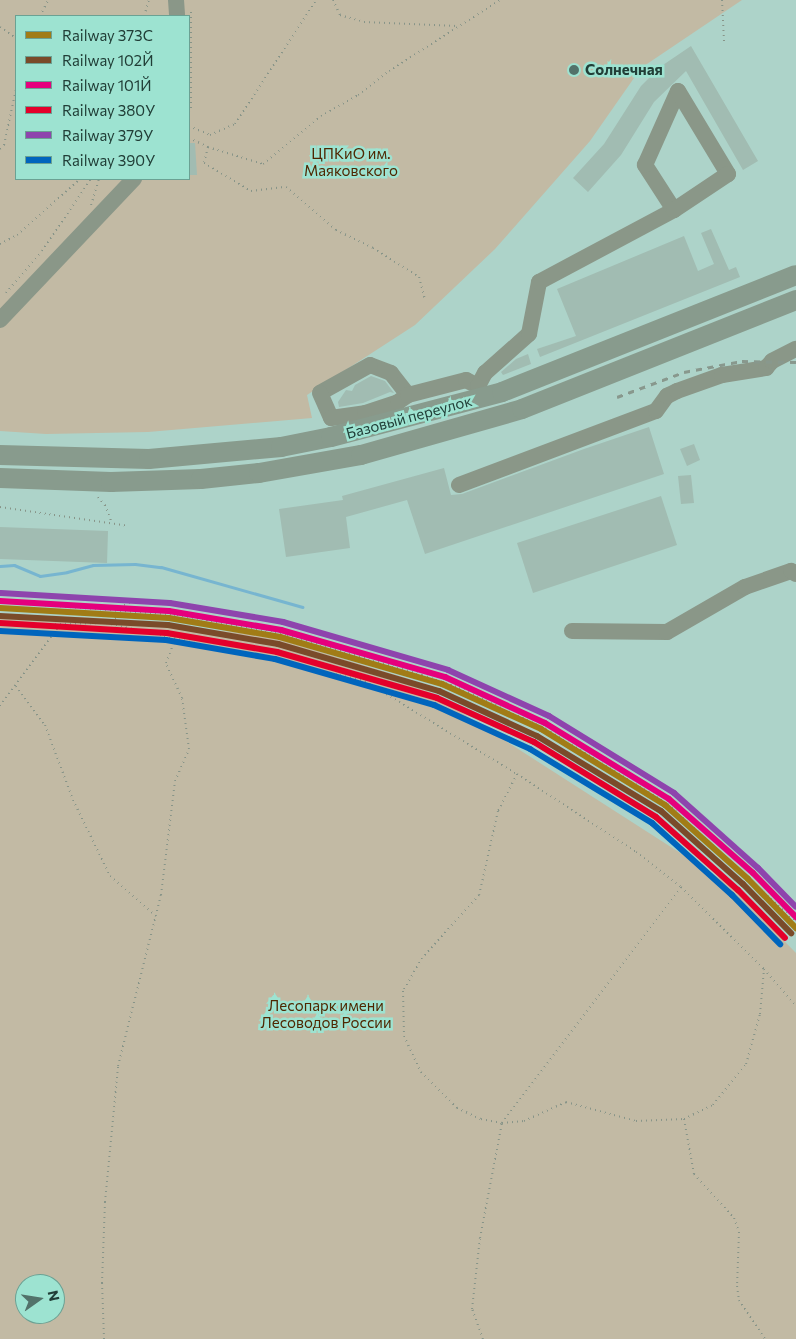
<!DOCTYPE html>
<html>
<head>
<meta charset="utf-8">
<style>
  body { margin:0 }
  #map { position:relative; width:796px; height:1339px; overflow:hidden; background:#add3c9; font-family:Commissioner,sans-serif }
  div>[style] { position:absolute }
  .green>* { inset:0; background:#c2baa4 }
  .stream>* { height:3px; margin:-1.5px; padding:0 1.5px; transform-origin:1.5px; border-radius:1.5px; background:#77b5d0 }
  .building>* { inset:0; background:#a1bcb2 }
  .path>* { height:2px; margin-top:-1px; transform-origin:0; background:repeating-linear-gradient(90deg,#879488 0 1px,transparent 0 5px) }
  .minor>* { height:16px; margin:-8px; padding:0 8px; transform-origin:8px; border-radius:8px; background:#8a9788 }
  .major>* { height:20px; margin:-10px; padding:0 10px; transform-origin:10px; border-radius:10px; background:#889b8d }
  .rail>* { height:3px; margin-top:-1.5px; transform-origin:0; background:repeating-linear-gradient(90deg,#88988d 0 6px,transparent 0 12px) }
  .rail-1>* { height:6px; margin:-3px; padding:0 3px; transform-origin:3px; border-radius:3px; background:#a17c16 }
  .rail-2>* { height:6px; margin:-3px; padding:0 3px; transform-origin:3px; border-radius:3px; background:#7a4b2a }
  .rail-3>* { height:6px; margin:-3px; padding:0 3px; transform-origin:3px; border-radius:3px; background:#e5007d }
  .rail-4>* { height:6px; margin:-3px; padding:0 3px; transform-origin:3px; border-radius:3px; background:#e4002b }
  .rail-5>* { height:6px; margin:-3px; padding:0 3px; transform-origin:3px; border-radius:3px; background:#8e44ad }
  .rail-6>* { height:6px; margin:-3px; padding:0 3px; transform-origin:3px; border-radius:3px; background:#0065bd }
  .dots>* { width:14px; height:14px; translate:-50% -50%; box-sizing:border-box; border:2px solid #9de3d1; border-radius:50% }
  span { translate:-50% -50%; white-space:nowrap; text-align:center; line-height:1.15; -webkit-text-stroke:5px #9de3d1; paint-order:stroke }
  .poi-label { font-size:15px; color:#213e37; font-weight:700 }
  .left { translate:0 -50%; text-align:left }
  .park-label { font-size:15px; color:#4f2702 }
  .street-label { font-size:15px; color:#213e37 }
  .legend { position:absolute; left:15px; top:15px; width:175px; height:165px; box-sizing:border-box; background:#9de3d1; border:1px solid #6ba193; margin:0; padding:6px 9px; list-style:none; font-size:15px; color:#213e37 }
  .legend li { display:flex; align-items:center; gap:10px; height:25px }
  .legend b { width:25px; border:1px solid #6ba193 }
  .north { position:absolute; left:15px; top:1274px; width:50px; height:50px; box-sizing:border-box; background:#9de3d1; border:1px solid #6ba193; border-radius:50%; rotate:77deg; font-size:14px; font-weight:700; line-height:20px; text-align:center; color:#213e37 }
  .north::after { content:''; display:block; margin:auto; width:18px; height:22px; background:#52726a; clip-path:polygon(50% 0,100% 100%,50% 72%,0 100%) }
</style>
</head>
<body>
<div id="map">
  <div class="green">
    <i style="clip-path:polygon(evenodd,0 0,742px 0,641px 68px,590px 141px,495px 249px,415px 325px,307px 395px,312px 418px,148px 432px,46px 434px,0 431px,0 0,16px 16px,189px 16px,189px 179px,16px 179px,16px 16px)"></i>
    <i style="clip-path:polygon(evenodd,0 614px,101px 618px,268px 636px,409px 679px,727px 883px,796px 953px,796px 1339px,0 1339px,0 614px,25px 1284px,55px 1284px,55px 1314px,25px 1314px,25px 1284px)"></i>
  </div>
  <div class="stream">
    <i style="left:0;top:566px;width:14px;rotate:-4deg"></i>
    <i style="left:14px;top:565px;width:28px;rotate:23deg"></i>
    <i style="left:40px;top:576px;width:27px;rotate:-8deg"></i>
    <i style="left:67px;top:572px;width:27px;rotate:-15deg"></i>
    <i style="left:93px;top:565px;width:42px;rotate:-1.4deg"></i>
    <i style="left:135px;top:564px;width:26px;rotate:7deg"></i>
    <i style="left:161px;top:567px;width:147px;rotate:15.8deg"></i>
  </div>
  <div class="building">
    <i style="clip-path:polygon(691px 46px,758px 161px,743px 170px,686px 71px,654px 102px,621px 155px,588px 192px,573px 178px,604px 144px,641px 86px,660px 67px)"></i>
    <i style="clip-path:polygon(189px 143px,195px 143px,197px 175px,189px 175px)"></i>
    <i style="clip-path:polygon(711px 229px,729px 270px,736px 267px,740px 277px,540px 357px,537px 349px,576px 336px,557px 289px,684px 236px,698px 271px,714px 264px,701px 233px)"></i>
    <i style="clip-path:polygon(528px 354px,531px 364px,503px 375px,501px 372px,516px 359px)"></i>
    <i style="clip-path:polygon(371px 376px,385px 381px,394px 393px,390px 392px,363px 403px,339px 407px,338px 402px,346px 390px,352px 391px,355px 385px)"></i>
    <i style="clip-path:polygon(649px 427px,664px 474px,425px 554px,407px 500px,346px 517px,350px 548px,286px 557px,279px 509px,343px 500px,342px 496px,444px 468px,451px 495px,462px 494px,584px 449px)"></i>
    <i style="clip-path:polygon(694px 444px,700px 460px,687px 466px,680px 449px)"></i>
    <i style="clip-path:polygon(691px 475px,694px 503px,681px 504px,678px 476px)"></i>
    <i style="clip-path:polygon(661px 496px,677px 545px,533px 593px,517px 543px)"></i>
    <i style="clip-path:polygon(0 527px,108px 531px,107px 563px,0 559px)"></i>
  </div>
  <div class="path">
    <i style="left:333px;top:0;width:17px;rotate:65deg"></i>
    <i style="left:340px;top:15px;width:25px;rotate:16deg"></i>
    <i style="left:364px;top:22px;width:93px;rotate:2.5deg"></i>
    <i style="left:722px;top:0;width:41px;rotate:87.2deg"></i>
    <i style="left:40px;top:16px;width:18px;rotate:-63deg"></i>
    <i style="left:144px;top:16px;width:17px;rotate:-73deg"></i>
    <i style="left:0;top:27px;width:19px;rotate:35deg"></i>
    <i style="left:189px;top:111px;width:4px;rotate:-56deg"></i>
    <i style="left:191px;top:108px;width:96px;rotate:-90deg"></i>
    <i style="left:189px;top:126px;width:23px;rotate:23deg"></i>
    <i style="left:210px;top:135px;width:27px;rotate:-24deg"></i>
    <i style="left:235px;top:124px;width:148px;rotate:-56.8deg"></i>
    <i style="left:189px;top:138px;width:21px;rotate:25deg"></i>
    <i style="left:208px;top:147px;width:58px;rotate:17.2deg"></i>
    <i style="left:263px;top:164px;width:75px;rotate:-39.6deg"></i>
    <i style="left:321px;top:116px;width:43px;rotate:-29.6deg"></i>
    <i style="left:358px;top:95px;width:39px;rotate:-38deg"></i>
    <i style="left:389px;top:71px;width:132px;rotate:-32.6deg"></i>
    <i style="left:208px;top:147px;width:16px;rotate:104deg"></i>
    <i style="left:204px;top:163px;width:55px;rotate:30.8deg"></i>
    <i style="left:251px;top:191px;width:35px;rotate:-7deg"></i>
    <i style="left:286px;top:187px;width:66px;rotate:40.7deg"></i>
    <i style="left:336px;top:230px;width:41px;rotate:25.9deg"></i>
    <i style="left:373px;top:248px;width:54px;rotate:32.2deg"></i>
    <i style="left:419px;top:277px;width:24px;rotate:75deg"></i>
    <i style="left:0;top:149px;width:6px;rotate:-45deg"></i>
    <i style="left:4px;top:145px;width:57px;rotate:-77.9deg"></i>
    <i style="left:91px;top:205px;width:27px;rotate:-73deg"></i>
    <i style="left:0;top:244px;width:19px;rotate:-28deg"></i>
    <i style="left:17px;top:235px;width:84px;rotate:-41.6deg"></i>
    <i style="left:6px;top:293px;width:55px;rotate:-49.4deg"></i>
    <i style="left:42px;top:251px;width:87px;rotate:-55.8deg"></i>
    <i style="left:98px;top:497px;width:11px;rotate:49deg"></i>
    <i style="left:105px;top:505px;width:19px;rotate:69deg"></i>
    <i style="left:0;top:507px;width:129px;rotate:8.4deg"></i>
    <i style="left:0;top:602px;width:177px;rotate:4.2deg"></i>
    <i style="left:177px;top:615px;width:112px;rotate:10.3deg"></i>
    <i style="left:287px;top:635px;width:141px;rotate:16.5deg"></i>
    <i style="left:422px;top:675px;width:39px;rotate:19deg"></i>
    <i style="left:459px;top:688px;width:96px;rotate:25.2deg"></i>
    <i style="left:546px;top:729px;width:143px;rotate:31.6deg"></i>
    <i style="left:668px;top:804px;width:174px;rotate:42.7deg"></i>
    <i style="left:106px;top:623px;width:265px;rotate:12.6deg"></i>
    <i style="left:365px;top:681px;width:178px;rotate:31.5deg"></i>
    <i style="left:517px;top:774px;width:142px;rotate:33.2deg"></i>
    <i style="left:636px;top:852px;width:57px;rotate:37.9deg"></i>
    <i style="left:681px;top:887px;width:117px;rotate:44.7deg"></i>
    <i style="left:764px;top:969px;width:49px;rotate:49.1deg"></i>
    <i style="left:0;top:625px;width:106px;rotate:-1.1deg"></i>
    <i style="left:106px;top:623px;width:18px;rotate:-27deg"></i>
    <i style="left:122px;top:615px;width:10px;rotate:-79deg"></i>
    <i style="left:124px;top:605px;width:15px;rotate:-23deg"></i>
    <i style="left:16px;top:686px;width:49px;rotate:53.4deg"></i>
    <i style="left:45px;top:725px;width:80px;rotate:69.5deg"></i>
    <i style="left:73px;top:800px;width:85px;rotate:64deg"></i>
    <i style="left:110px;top:876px;width:61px;rotate:41deg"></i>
    <i style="left:0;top:706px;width:101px;rotate:-53.5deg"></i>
    <i style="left:517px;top:774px;width:42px;rotate:117.2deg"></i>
    <i style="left:498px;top:811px;width:86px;rotate:102.7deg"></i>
    <i style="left:479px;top:895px;width:85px;rotate:132.1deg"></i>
    <i style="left:422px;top:958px;width:38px;rotate:120deg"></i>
    <i style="left:403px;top:991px;width:45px;rotate:88.7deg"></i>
    <i style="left:404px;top:1036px;width:40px;rotate:65deg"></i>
    <i style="left:421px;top:1072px;width:51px;rotate:45deg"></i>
    <i style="left:457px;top:1108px;width:26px;rotate:25deg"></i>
    <i style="left:481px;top:1119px;width:21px;rotate:11deg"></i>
    <i style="left:502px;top:1123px;width:22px;rotate:-5deg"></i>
    <i style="left:524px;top:1121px;width:46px;rotate:-24.3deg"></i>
    <i style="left:566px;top:1102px;width:73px;rotate:15.2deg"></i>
    <i style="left:636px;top:1121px;width:48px;rotate:-2.4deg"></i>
    <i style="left:684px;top:1119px;width:32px;rotate:-26deg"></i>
    <i style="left:713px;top:1105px;width:53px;rotate:-51.2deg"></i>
    <i style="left:746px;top:1064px;width:52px;rotate:-74.4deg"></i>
    <i style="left:760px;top:1014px;width:45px;rotate:-84.9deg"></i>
    <i style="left:684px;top:1119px;width:56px;rotate:79.7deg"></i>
    <i style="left:694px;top:1174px;width:59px;rotate:47.7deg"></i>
    <i style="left:734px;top:1218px;width:15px;rotate:70deg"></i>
    <i style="left:739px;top:1232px;width:54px;rotate:92.1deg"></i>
    <i style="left:737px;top:1286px;width:14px;rotate:82deg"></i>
    <i style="left:739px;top:1300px;width:47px;rotate:56.3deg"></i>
    <i style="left:104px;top:1339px;width:56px;rotate:-92deg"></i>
    <i style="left:102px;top:1283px;width:81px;rotate:-87.9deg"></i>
    <i style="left:105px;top:1202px;width:137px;rotate:-84.5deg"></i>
    <i style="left:118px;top:1066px;width:176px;rotate:-75.9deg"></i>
    <i style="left:161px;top:895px;width:115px;rotate:-83deg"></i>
    <i style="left:175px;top:781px;width:35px;rotate:-66deg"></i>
    <i style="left:189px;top:749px;width:51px;rotate:-97.8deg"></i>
    <i style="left:182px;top:698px;width:38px;rotate:-115deg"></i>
    <i style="left:166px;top:663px;width:28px;rotate:-69deg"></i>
    <i style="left:483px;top:1339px;width:32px;rotate:-110deg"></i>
    <i style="left:472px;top:1309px;width:71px;rotate:-83.6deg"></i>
    <i style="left:480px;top:1238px;width:117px;rotate:-79.2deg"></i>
    <i style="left:502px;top:1123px;width:296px;rotate:-52.8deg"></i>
  </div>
  <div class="minor">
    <i style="left:176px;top:0;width:16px;rotate:86deg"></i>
    <i style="left:0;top:320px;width:195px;rotate:-46.5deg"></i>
    <i style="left:408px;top:395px;width:28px;rotate:-128deg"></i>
    <i style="left:391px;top:373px;width:22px;rotate:-159deg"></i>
    <i style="left:370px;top:365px;width:57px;rotate:150.8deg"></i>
    <i style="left:320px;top:393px;width:27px;rotate:66deg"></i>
    <i style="left:331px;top:418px;width:34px;rotate:-8deg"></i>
    <i style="left:365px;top:413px;width:35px;rotate:-18deg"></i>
    <i style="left:398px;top:402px;width:12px;rotate:-35deg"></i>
    <i style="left:408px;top:395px;width:60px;rotate:-14.5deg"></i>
    <i style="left:466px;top:380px;width:13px;rotate:27deg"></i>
    <i style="left:482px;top:398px;width:13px;rotate:-108deg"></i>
    <i style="left:478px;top:386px;width:15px;rotate:-62deg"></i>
    <i style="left:485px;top:373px;width:59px;rotate:-41.6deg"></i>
    <i style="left:529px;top:334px;width:53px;rotate:-79.1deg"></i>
    <i style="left:539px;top:282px;width:153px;rotate:-28.1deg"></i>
    <i style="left:674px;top:210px;width:54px;rotate:-122.8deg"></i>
    <i style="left:645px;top:165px;width:81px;rotate:-66deg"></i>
    <i style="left:678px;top:91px;width:97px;rotate:58.9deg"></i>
    <i style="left:728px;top:174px;width:65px;rotate:146.3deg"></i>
    <i style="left:459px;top:485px;width:210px;rotate:-20.6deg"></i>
    <i style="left:656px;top:411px;width:19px;rotate:-54deg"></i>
    <i style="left:667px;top:396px;width:11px;rotate:-27deg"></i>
    <i style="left:677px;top:391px;width:48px;rotate:-19.6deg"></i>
    <i style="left:722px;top:375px;width:45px;rotate:-9deg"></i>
    <i style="left:766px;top:368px;width:9px;rotate:-49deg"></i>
    <i style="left:772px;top:361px;width:27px;rotate:-27deg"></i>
    <i style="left:572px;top:631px;width:95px;rotate:0.6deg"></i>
    <i style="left:667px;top:632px;width:90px;rotate:-30deg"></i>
    <i style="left:745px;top:587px;width:49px;rotate:-19.2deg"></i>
    <i style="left:791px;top:571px;width:6px;rotate:31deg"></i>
  </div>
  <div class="major">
    <i style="left:0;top:455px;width:149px;rotate:1.5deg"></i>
    <i style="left:149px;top:459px;width:133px;rotate:-5.2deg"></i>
    <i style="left:281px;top:447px;width:51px;rotate:-11.3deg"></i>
    <i style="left:331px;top:437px;width:177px;rotate:-14.7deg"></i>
    <i style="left:502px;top:392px;width:316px;rotate:-21.7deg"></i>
    <i style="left:0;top:478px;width:111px;rotate:2.1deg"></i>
    <i style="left:111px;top:482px;width:90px;rotate:-1.9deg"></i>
    <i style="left:201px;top:479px;width:58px;rotate:-5.9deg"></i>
    <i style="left:259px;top:473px;width:104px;rotate:-10deg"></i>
    <i style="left:361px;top:455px;width:167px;rotate:-15.9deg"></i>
    <i style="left:522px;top:409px;width:295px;rotate:-21.7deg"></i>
  </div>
  <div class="rail">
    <i style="left:617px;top:397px;width:72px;rotate:-20.5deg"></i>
    <i style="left:684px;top:372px;width:59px;rotate:-10.7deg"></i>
    <i style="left:742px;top:361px;width:54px;rotate:1.1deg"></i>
  </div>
  <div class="rail-1">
    <i style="left:0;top:608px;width:169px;rotate:3.4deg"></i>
    <i style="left:169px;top:618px;width:113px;rotate:9.7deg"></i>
    <i style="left:280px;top:637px;width:169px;rotate:16.2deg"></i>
    <i style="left:442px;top:684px;width:109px;rotate:24.4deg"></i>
    <i style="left:541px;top:729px;width:145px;rotate:31.5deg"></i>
    <i style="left:665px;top:805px;width:111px;rotate:41.7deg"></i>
    <i style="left:748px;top:879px;width:69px;rotate:45.6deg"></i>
  </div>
  <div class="rail-2">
    <i style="left:0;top:616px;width:168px;rotate:3.1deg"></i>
    <i style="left:168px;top:625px;width:112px;rotate:9.8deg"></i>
    <i style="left:278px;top:644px;width:168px;rotate:16.3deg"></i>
    <i style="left:439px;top:691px;width:108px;rotate:24.7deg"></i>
    <i style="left:537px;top:736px;width:145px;rotate:31.2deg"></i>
    <i style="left:661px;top:811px;width:110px;rotate:41.7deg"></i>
    <i style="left:743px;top:884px;width:69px;rotate:45.6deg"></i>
  </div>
  <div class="rail-3">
    <i style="left:0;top:601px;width:169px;rotate:3.4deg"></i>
    <i style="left:169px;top:611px;width:114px;rotate:9.6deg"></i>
    <i style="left:281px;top:630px;width:171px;rotate:16deg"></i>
    <i style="left:445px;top:677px;width:110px;rotate:24.7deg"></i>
    <i style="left:545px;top:723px;width:145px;rotate:31.5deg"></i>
    <i style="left:669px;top:799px;width:112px;rotate:41.4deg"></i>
    <i style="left:753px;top:873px;width:62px;rotate:45.7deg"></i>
  </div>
  <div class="rail-4">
    <i style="left:0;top:623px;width:167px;rotate:3.4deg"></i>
    <i style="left:167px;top:633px;width:112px;rotate:9.8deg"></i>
    <i style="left:277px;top:652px;width:166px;rotate:16deg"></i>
    <i style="left:437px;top:698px;width:107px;rotate:24.4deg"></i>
    <i style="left:534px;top:742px;width:143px;rotate:31.6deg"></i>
    <i style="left:656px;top:817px;width:110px;rotate:41.7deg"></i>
    <i style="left:738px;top:890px;width:67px;rotate:45.6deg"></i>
  </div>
  <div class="rail-5">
    <i style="left:1px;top:593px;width:169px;rotate:3.4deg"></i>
    <i style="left:170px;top:603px;width:115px;rotate:9.5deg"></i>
    <i style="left:283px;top:622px;width:172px;rotate:16.2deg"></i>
    <i style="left:448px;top:670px;width:111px;rotate:24.5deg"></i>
    <i style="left:549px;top:716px;width:147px;rotate:31.6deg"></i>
    <i style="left:674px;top:793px;width:113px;rotate:41.8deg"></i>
    <i style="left:758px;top:868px;width:54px;rotate:45.7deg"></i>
  </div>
  <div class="rail-6">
    <i style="left:0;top:631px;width:166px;rotate:3.1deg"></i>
    <i style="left:166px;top:640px;width:111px;rotate:9.9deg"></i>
    <i style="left:275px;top:659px;width:166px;rotate:16.1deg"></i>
    <i style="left:434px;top:705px;width:106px;rotate:24.6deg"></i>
    <i style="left:530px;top:749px;width:143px;rotate:31.2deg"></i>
    <i style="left:652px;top:823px;width:108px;rotate:42deg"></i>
    <i style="left:732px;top:895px;width:69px;rotate:45.6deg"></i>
  </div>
  <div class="dots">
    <i style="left:574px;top:70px;background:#52726a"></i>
  </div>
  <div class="poi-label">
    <span class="left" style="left:585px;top:70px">Солнечная</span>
  </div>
  <div class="park-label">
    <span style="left:351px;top:162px">ЦПКиО им.<br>Маяковского</span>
    <span style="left:326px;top:1014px">Лесопарк имени<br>Лесоводов России</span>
  </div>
  <div class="street-label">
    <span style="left:409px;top:417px;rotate:-15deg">Базовый переулок</span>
  </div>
  <ul class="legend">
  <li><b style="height:6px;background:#a17c16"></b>Railway 373C</li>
  <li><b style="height:6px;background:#7a4b2a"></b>Railway 102Й</li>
  <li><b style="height:6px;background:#e5007d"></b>Railway 101Й</li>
  <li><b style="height:6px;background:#e4002b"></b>Railway 380У</li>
  <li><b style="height:6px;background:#8e44ad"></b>Railway 379У</li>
  <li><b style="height:6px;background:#0065bd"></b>Railway 390У</li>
  </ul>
  <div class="north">N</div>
</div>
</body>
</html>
